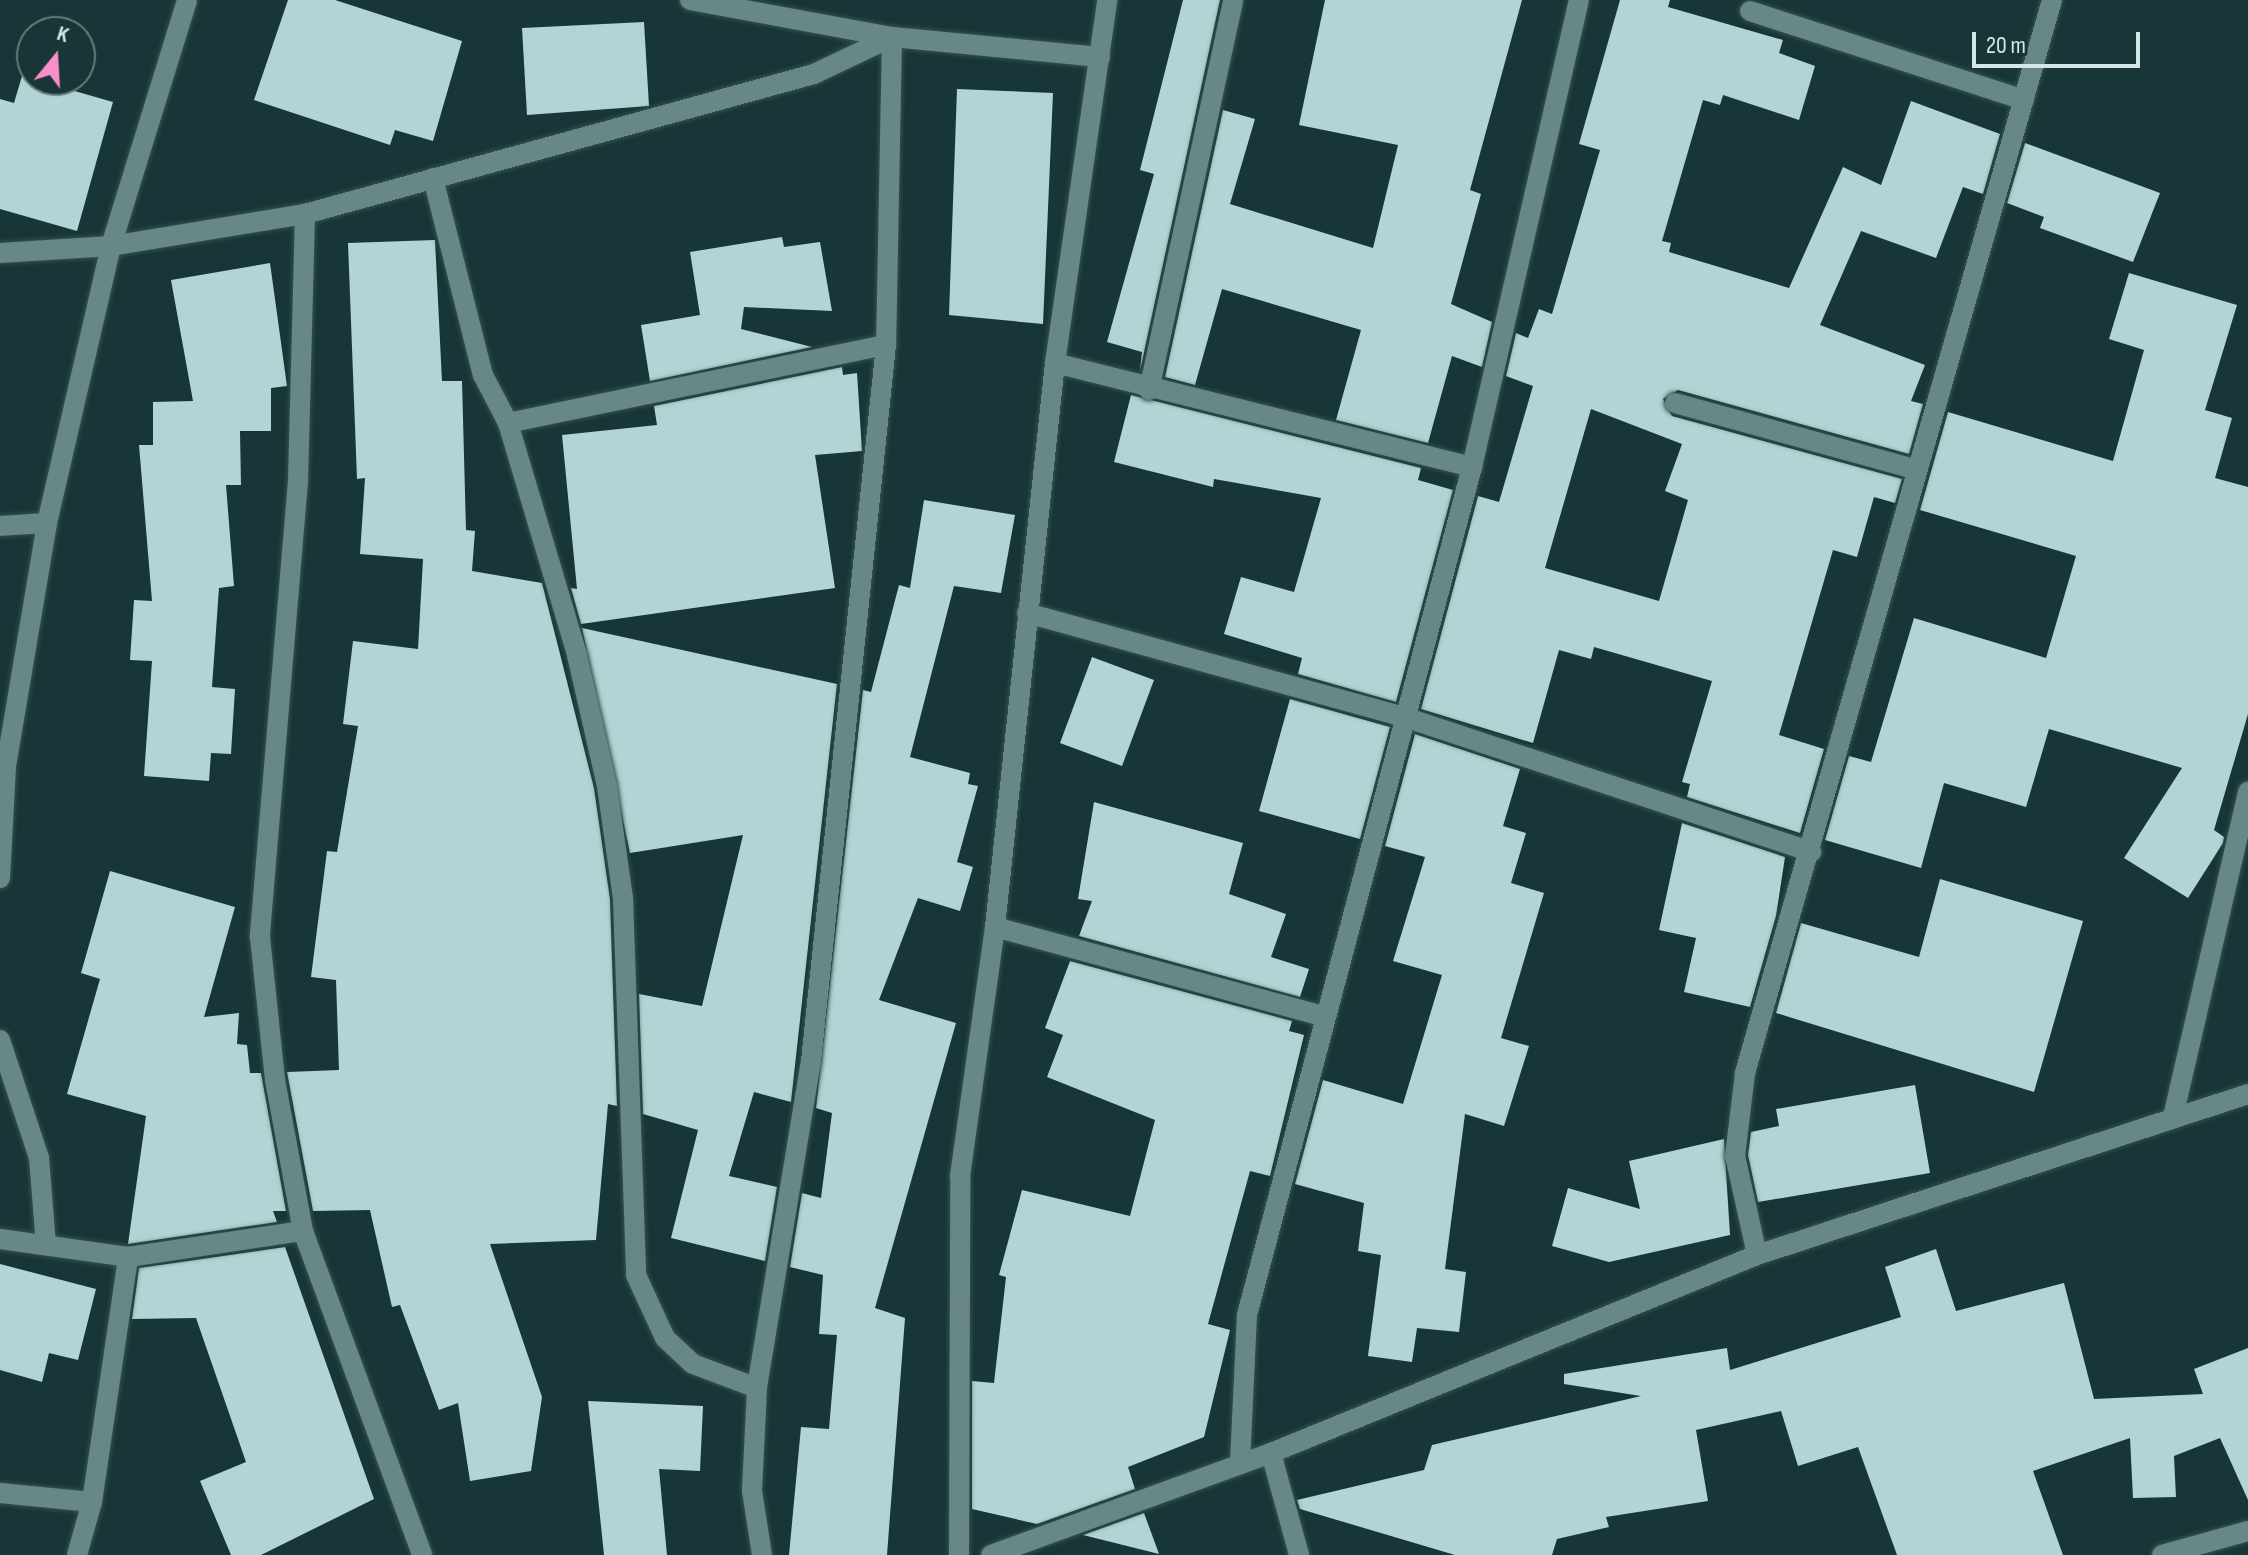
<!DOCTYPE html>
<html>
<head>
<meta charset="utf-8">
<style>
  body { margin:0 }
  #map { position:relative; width:2248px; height:1555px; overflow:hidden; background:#183637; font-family:"Sofia Sans Condensed",sans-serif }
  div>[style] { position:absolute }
  .building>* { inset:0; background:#b2d4d4 }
  .roads { filter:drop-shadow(0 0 2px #375152) drop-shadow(0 0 2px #375152) }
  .minor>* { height:20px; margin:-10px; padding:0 10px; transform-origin:10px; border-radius:10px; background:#688888 }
  .tertiary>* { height:20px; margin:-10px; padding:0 10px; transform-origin:10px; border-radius:10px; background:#688888 }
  span { translate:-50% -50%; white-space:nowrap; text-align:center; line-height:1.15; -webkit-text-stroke:8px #183637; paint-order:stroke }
  .north { position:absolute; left:16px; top:16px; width:80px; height:80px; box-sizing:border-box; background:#183637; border:2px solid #647c7d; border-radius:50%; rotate:18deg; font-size:22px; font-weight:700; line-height:32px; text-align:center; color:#d5e6e6 }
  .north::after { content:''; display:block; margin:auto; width:28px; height:36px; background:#f98fca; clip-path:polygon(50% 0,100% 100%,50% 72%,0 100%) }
  .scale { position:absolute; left:1972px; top:32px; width:168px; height:36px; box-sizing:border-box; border:4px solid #d5e6e6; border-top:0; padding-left:10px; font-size:24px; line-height:28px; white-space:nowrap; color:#d5e6e6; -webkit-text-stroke:6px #183637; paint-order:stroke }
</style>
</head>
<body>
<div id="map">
  <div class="building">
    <i style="clip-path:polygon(288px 0,335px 0,462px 41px,433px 141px,395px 130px,390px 145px,254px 100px)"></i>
    <i style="clip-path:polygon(1183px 0,1220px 0,1140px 371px,1142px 352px,1107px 342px,1154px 174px,1140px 170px)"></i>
    <i style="clip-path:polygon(1325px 0,1522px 0,1470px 190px,1481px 194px,1451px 304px,1492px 322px,1482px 367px,1452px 356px,1428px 443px,1336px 420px,1361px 330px,1222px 289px,1195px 385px,1165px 377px,1223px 110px,1255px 119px,1230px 204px,1373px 248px,1398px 145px,1299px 125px)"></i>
    <i style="clip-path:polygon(evenodd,1620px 0,1670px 0,1668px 7px,1783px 40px,1779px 53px,1815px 66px,1799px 120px,1723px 95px,1720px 105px,1703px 100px,1662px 241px,1671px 243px,1669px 252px,1789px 288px,1843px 167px,1881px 185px,1911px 101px,2000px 134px,1983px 194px,1963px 187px,1936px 258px,1861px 231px,1820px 325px,1925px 365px,1911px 401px,1923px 404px,1909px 454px,1678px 390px,1663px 399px,1672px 416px,1902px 479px,1895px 503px,1874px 497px,1857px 557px,1833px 550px,1779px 735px,1824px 749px,1800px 833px,1687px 797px,1690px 784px,1682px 782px,1712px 681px,1594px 647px,1591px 659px,1559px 650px,1533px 743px,1421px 709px,1478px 496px,1499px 502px,1533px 386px,1506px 376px,1516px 333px,1528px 338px,1539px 309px,1552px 314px,1600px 150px,1579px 144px,1620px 0,1591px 409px,1682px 444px,1665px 491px,1688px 500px,1659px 601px,1545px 568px,1591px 409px)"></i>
    <i style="clip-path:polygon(644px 22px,649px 106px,527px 115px,522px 28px)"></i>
    <i style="clip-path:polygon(22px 76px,113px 102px,77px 231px,0 209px,0 99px,14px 103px)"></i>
    <i style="clip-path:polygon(957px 89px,1053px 93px,1043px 324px,949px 315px)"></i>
    <i style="clip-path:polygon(2025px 143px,2160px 193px,2133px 262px,2040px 228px,2044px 217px,2007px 203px)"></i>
    <i style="clip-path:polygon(782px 237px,784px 247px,820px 242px,832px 311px,744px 307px,741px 329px,812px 347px,650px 381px,641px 325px,700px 315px,690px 252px)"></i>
    <i style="clip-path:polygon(435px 240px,442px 381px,462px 381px,466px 530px,475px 531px,472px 571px,542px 583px,594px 788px,610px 899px,617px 1106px,608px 1104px,596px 1240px,490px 1244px,542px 1397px,531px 1471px,470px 1481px,458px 1403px,439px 1410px,400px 1305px,392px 1307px,370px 1210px,313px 1211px,287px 1072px,339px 1070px,336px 980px,311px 977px,327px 851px,337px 852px,358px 726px,343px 724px,353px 641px,418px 649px,423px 559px,360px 554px,365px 478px,357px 479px,348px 243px)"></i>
    <i style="clip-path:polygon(270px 263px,287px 386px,271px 388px,271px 431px,240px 431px,241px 485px,226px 485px,234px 586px,219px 588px,212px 687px,235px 689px,231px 754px,211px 753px,209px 781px,144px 776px,152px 661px,130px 660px,134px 600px,152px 601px,139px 445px,153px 445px,153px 402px,193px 401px,171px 280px)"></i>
    <i style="clip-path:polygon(2129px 273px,2237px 305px,2205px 410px,2232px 418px,2215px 478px,2248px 487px,2248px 714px,2214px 830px,2224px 837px,2223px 843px,2188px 898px,2124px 858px,2182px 768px,2049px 729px,2026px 807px,1944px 783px,1921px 868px,1825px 840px,1849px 756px,1871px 762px,1914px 618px,2046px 658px,2076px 556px,1920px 510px,1948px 412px,2113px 461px,2144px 350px,2109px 339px)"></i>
    <i style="clip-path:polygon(842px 367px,843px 375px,857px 373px,862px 451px,815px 455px,835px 588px,581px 624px,571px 588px,577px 589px,562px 435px,657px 425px,654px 406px)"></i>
    <i style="clip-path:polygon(1131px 395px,1421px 468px,1418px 480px,1453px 490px,1396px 702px,1298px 674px,1302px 658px,1224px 634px,1241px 577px,1294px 592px,1321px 498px,1214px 479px,1213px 487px,1114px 462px)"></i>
    <i style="clip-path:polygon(924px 500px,1015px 515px,1001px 593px,954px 586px,910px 757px,970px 773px,968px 784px,978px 786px,957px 862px,973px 867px,960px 911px,918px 898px,879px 1000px,956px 1023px,875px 1308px,905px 1318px,887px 1555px,789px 1555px,801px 1427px,829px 1429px,837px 1335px,819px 1334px,823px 1275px,790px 1267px,802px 1193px,821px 1198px,832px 1113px,816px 1108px,863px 690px,871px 692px,899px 585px,910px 588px)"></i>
    <i style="clip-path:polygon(582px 628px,837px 684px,791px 1102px,754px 1092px,729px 1176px,777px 1187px,765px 1261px,671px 1238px,698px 1130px,643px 1114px,639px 994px,702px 1006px,743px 835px,630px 853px)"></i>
    <i style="clip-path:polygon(1092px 657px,1154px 680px,1122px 766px,1060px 743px)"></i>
    <i style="clip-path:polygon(1290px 699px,1390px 727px,1360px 839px,1259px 811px)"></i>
    <i style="clip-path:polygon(1415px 734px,1520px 769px,1503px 826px,1526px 833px,1511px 883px,1544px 893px,1501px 1038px,1529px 1046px,1504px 1126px,1465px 1114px,1445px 1269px,1466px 1272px,1459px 1332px,1417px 1328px,1412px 1362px,1368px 1356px,1381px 1255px,1358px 1251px,1364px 1203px,1295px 1184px,1323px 1080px,1403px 1104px,1442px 975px,1393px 961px,1425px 857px,1385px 846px)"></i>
    <i style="clip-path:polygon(1094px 802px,1243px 843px,1229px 894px,1286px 914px,1271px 957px,1309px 969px,1300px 997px,1079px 936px,1092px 901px,1078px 899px)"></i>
    <i style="clip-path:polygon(1682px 823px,1785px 857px,1776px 916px,1750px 1007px,1684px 992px,1696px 938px,1659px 930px)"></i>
    <i style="clip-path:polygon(110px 871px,235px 907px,204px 1017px,239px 1013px,237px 1044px,247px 1045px,250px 1073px,261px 1073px,286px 1211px,273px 1211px,277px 1222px,128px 1244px,146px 1116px,67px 1094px,100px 979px,81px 973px)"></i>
    <i style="clip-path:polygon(1940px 879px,2083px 921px,2034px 1092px,1776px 1013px,1801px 923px,1919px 957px)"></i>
    <i style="clip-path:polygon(1070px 961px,1292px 1021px,1289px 1031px,1304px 1035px,1270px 1176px,1250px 1171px,1208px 1324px,1230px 1330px,1204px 1437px,1128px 1467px,1135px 1489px,1037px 1524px,972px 1509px,972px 1381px,994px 1383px,1006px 1277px,999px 1275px,1022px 1190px,1130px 1216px,1155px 1120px,1047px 1077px,1063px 1035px,1045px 1028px)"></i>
    <i style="clip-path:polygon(1915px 1085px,1930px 1173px,1758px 1202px,1748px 1155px,1751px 1132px,1779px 1126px,1776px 1109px)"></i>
    <i style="clip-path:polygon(1724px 1139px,1730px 1235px,1609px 1262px,1552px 1246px,1568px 1188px,1640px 1209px,1629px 1161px)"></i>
    <i style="clip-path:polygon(285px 1247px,374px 1499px,261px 1555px,231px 1555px,200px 1481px,246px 1462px,196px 1318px,132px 1319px,139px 1268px)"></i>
    <i style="clip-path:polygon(1936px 1249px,1956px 1311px,2064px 1283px,2094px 1399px,2203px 1394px,2194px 1369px,2248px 1348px,2248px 1500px,2220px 1438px,2174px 1456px,2176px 1497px,2133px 1498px,2130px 1438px,2033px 1471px,2063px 1555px,1897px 1555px,1858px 1447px,1798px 1466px,1781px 1411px,1696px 1430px,1708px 1501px,1606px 1517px,1609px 1527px,1557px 1539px,1552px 1555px,1455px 1555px,1300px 1509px,1297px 1500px,1424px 1470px,1432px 1445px,1641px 1396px,1564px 1384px,1564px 1374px,1727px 1348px,1730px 1370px,1901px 1317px,1885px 1267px)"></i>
    <i style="clip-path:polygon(0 1264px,96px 1289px,78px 1360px,49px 1353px,42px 1382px,0 1370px)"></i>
    <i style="clip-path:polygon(588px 1401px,703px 1406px,700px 1471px,659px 1469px,667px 1555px,604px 1555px)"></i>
    <i style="clip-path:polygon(1144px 1513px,1159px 1554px,1083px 1535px)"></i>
  </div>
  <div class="roads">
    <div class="minor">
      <i style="left:690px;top:0;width:205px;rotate:10.4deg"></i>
      <i style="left:892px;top:37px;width:209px;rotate:5.5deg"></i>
      <i style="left:1750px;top:11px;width:288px;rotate:18deg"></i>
      <i style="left:433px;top:178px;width:203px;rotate:75.8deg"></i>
      <i style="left:483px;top:375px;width:54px;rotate:62.5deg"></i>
      <i style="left:508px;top:423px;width:242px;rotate:73.4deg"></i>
      <i style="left:577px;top:655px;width:134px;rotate:77.1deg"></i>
      <i style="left:607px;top:786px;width:113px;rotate:81.9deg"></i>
      <i style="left:623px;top:898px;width:377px;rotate:88deg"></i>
      <i style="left:636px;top:1275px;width:69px;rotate:65.3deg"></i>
      <i style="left:665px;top:1338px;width:38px;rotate:43deg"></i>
      <i style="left:693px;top:1364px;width:68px;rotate:20.6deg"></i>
      <i style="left:305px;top:214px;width:267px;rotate:91.5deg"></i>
      <i style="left:298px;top:481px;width:458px;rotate:94.8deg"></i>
      <i style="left:260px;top:937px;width:144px;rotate:84deg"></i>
      <i style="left:275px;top:1080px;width:154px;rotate:79.5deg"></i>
      <i style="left:303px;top:1231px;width:345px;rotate:69.8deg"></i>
      <i style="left:0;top:253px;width:111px;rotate:-3.6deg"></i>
      <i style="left:111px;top:246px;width:197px;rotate:-9.4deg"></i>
      <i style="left:305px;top:214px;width:528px;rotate:-15.38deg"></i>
      <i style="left:814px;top:74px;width:86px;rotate:-25.4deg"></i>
      <i style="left:892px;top:37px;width:308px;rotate:91.1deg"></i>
      <i style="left:886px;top:345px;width:720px;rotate:95.98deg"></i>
      <i style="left:811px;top:1061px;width:331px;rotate:99.4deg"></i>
      <i style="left:757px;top:1388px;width:103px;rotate:92.8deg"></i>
      <i style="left:752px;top:1491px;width:65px;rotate:81.1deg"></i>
      <i style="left:1055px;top:363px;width:430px;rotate:14deg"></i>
      <i style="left:1149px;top:390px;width:399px;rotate:-77.8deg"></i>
      <i style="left:1675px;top:403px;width:249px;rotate:15.4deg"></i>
      <i style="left:508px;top:423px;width:386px;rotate:-11.7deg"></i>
      <i style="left:0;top:526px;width:47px;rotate:-3.7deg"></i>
      <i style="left:1027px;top:613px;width:394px;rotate:15.4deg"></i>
      <i style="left:1407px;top:718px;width:426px;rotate:18.3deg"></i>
      <i style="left:0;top:878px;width:112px;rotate:-86.9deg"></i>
      <i style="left:6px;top:766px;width:246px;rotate:-80.4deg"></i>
      <i style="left:47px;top:523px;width:284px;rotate:-77deg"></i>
      <i style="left:111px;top:246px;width:257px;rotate:-72.8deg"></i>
      <i style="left:995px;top:927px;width:339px;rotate:15.2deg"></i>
      <i style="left:0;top:1040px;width:124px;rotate:71.7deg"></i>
      <i style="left:39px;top:1158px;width:87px;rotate:85.4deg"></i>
      <i style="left:2173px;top:1117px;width:334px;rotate:-77deg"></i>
      <i style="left:0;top:1239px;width:129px;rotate:8deg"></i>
      <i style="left:128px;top:1257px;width:177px;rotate:-8.5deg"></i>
      <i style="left:1757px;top:1255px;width:101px;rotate:-102.5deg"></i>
      <i style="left:1735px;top:1156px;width:84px;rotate:-83.1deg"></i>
      <i style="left:1745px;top:1073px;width:1116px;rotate:-74.03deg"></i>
      <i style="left:1271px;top:1453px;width:106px;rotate:74.6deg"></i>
      <i style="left:1240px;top:1463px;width:148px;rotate:-87.3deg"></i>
      <i style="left:1247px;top:1315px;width:877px;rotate:-75.14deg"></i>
      <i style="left:1472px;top:467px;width:479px;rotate:-77.1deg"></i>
      <i style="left:0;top:1493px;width:92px;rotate:5.6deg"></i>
      <i style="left:77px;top:1555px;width:55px;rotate:-74.2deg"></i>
      <i style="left:92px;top:1502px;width:248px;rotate:-81.6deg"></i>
      <i style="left:959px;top:1555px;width:379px;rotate:-89.8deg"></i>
      <i style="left:960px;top:1176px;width:251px;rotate:-82deg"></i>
      <i style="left:995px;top:927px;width:567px;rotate:-83.93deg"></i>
      <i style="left:1055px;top:363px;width:367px;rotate:-81.8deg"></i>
      <i style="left:2162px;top:1555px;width:89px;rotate:-15.6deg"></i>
    </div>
    <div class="tertiary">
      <i style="left:991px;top:1555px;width:298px;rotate:-20deg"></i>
      <i style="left:1271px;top:1453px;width:525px;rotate:-22.17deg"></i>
      <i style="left:1757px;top:1255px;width:517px;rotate:-18.15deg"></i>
    </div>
  </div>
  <div class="north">K</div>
  <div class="scale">20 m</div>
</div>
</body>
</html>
